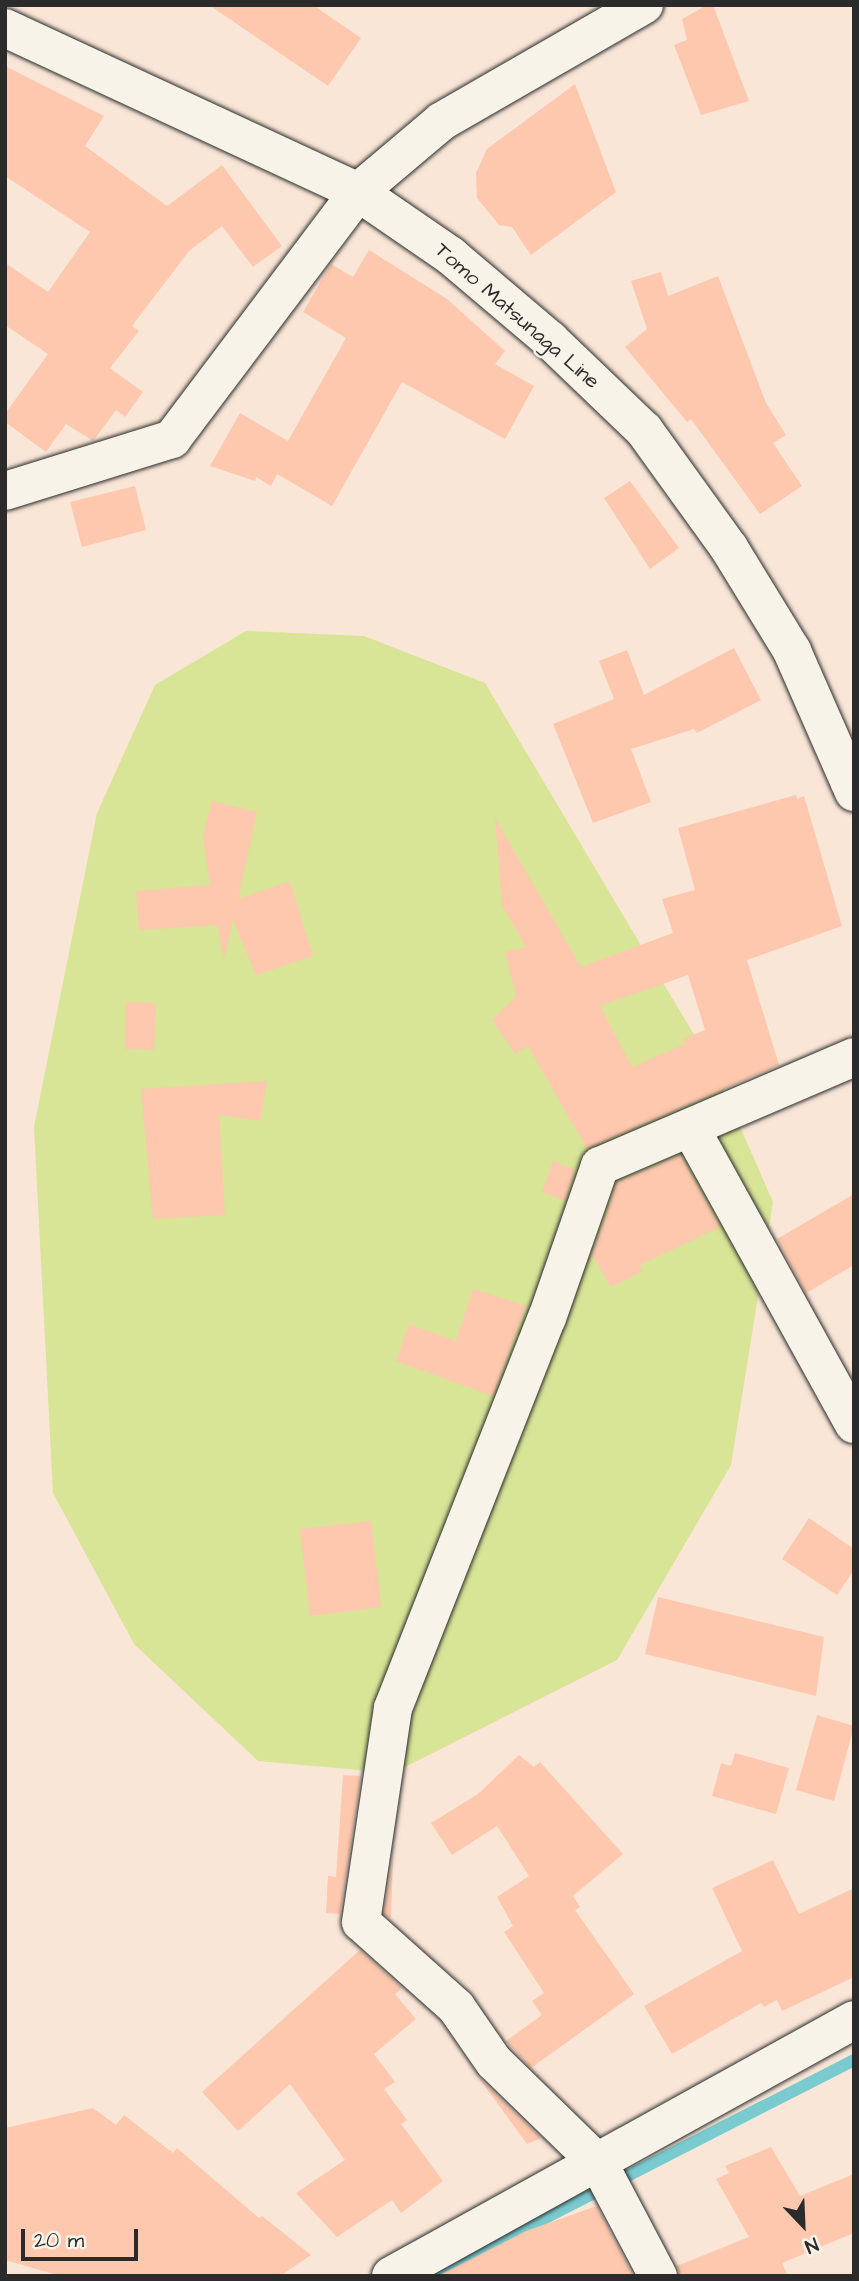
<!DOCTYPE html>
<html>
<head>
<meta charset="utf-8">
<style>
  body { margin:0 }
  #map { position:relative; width:859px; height:2281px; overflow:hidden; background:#f9e6d7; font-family:"Architects Daughter",sans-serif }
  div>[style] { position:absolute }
  .green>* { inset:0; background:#d8e496 }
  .stream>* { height:12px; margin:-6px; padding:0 6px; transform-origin:6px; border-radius:6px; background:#79cbd0 }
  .building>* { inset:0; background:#fdc8ae }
  .roads { filter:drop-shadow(0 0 2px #2b2b2b) drop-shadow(0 0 2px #2b2b2b) }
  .minor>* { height:38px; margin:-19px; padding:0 19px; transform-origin:19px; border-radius:19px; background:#f7f3e8 }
  .major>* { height:38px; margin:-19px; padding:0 19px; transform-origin:19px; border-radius:19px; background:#f7f3e8 }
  span { translate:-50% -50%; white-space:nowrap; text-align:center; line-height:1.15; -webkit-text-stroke:5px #f7f3e8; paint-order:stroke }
  .street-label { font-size:21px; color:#2b2b2b }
  .frame { position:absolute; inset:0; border:7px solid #2b2b2b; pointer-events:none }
  .north { position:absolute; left:768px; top:2190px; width:70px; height:70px; -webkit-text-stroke:5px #f7f3e8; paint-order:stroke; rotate:157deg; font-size:19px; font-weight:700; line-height:28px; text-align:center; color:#2b2b2b }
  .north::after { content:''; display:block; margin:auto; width:24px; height:32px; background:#2b2b2b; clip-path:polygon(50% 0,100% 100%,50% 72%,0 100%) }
  .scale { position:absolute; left:21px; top:2229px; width:117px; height:32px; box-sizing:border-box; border:4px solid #2b2b2b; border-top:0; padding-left:9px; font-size:21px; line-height:24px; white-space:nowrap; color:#2b2b2b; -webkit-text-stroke:5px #f7f3e8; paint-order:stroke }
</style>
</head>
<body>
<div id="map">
  <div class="green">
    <i style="clip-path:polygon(246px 631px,364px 636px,485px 683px,715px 1070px,773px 1202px,731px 1465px,617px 1660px,393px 1773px,258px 1761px,134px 1644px,53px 1493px,34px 1127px,97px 813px,155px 685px)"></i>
  </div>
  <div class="stream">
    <i style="left:432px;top:2276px;width:474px;rotate:-27.1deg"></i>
  </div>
  <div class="building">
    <i style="clip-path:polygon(209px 5px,313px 5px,361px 38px,328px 86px)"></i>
    <i style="clip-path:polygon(707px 5px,713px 5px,749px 101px,701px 115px,674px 45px,687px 40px,682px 19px)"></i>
    <i style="clip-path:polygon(5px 66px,104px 116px,85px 146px,167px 206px,222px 165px,282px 246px,253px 267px,222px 226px,189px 251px,132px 326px,139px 331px,110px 368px,143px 392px,125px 417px,116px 410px,93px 441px,66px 424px,46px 452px,5px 422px,5px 414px,48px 354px,5px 325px,5px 263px,48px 292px,90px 232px,5px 176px)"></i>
    <i style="clip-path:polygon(575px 84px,616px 192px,531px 255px,512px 227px,499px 225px,477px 198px,476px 173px,487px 149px)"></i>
    <i style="clip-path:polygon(369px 250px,447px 299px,505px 351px,495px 364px,534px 386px,505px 439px,402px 382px,332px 506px,277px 474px,271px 486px,256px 477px,255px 481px,210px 466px,240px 413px,288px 441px,346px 338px,303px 312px,331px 264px,353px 277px)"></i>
    <i style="clip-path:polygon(661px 272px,668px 296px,718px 276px,766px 403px,786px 435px,773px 443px,802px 486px,760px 514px,691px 419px,687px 422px,625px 347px,647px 329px,631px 281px)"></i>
    <i style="clip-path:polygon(630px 481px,679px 548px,650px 569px,604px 498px)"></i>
    <i style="clip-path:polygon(135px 486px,146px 530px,82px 547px,70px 502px)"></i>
    <i style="clip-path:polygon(734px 648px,761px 700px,697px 733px,694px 729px,631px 749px,651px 802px,593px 823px,553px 724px,614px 699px,599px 661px,627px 650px,644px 695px)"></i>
    <i style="clip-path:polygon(evenodd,796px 795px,797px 799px,804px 796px,842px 926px,747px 960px,779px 1065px,587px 1149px,528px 1046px,515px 1054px,492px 1020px,516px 996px,505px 952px,526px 947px,502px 905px,495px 818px,581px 967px,673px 933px,662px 899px,695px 890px,678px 828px,796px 795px,688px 975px,705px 1030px,683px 1039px,685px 1044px,632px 1067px,600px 1006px,688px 975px)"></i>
    <i style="clip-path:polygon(212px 801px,257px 812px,238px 899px,290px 881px,313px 956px,256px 975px,233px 920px,224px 959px,217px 925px,139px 930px,136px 891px,210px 885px,203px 836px)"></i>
    <i style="clip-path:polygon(126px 1002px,156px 1003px,154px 1050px,125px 1049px)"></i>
    <i style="clip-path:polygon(267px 1081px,260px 1121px,219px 1115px,225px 1215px,153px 1219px,141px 1089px)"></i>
    <i style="clip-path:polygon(681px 1155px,720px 1227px,640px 1265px,643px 1271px,611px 1287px,592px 1255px,617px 1182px)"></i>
    <i style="clip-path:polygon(553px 1161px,575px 1170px,565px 1201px,542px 1192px)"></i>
    <i style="clip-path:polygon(854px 1194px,854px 1265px,806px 1293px,777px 1239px)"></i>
    <i style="clip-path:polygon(473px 1289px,526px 1306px,493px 1396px,396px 1361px,409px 1324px,456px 1341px)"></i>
    <i style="clip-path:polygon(809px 1518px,854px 1549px,854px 1570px,837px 1595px,782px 1559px)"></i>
    <i style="clip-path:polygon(371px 1521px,381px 1607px,310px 1616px,300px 1529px)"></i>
    <i style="clip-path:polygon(658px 1597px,824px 1637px,816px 1696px,645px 1654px)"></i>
    <i style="clip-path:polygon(817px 1715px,854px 1726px,834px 1801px,796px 1790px)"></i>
    <i style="clip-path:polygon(735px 1753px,789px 1768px,776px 1814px,712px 1796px,721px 1763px,731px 1766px)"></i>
    <i style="clip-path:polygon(519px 1755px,534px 1767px,540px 1762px,623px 1854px,573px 1896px,580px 1907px,575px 1910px,634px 1994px,531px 2068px,506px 2041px,542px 2015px,532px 2001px,544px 1993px,504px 1932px,513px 1926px,497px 1897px,529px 1876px,497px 1826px,452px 1855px,431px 1823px,478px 1794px)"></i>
    <i style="clip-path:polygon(343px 1775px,361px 1776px,340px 1914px,326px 1913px,328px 1876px,336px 1877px)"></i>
    <i style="clip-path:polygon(393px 1858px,391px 1917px,388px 1917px,384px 1914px)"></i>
    <i style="clip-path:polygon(773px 1860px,799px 1914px,854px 1888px,854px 1977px,782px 2011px,777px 2000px,764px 2007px,761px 2003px,672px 2054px,644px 2006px,742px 1951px,712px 1888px)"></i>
    <i style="clip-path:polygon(360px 1950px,402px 1988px,395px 1994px,416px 2019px,374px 2054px,395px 2082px,384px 2089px,407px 2120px,401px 2124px,443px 2181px,401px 2213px,392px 2200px,337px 2237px,296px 2193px,345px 2160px,290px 2084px,238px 2131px,202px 2092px)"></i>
    <i style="clip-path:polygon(471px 2067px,479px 2078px,541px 2138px,527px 2144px)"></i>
    <i style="clip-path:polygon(93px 2108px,116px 2125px,124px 2115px,173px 2153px,177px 2148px,259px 2218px,262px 2216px,311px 2255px,280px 2276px,61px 2276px,5px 2260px,5px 2128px)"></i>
    <i style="clip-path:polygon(771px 2147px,800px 2196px,854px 2174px,854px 2233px,782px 2263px,788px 2276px,680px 2276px,677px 2266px,749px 2237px,716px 2179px,729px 2173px,725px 2166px)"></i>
    <i style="clip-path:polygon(597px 2206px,633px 2276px,438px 2276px,526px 2231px)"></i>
  </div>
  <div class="roads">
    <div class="minor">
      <i style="left:5px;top:491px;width:175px;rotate:-17.3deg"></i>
      <i style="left:172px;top:439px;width:309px;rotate:-53deg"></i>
      <i style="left:691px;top:1129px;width:337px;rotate:61.1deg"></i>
      <i style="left:391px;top:2276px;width:529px;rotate:-28.94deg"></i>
      <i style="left:658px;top:2276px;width:127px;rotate:-117.8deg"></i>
      <i style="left:599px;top:2164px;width:146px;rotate:-135.8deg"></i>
      <i style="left:494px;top:2062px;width:67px;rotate:-124.6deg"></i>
      <i style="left:456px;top:2007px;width:127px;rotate:-138.2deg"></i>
      <i style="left:361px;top:1922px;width:216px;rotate:-81.5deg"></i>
      <i style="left:393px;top:1708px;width:419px;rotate:-68.5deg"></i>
      <i style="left:547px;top:1318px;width:161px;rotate:-70.8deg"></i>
      <i style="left:600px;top:1166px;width:276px;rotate:-23.2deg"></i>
    </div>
    <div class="major">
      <i style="left:5px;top:28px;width:389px;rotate:24.9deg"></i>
      <i style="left:358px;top:192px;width:113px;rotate:34.5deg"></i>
      <i style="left:451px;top:256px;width:130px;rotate:40.3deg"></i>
      <i style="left:550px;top:340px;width:130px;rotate:43.8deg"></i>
      <i style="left:644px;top:430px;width:145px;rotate:54.2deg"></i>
      <i style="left:729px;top:548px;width:121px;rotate:58.5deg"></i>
      <i style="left:792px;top:651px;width:154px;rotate:66.3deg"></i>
      <i style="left:358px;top:192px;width:110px;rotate:-40.2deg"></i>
      <i style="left:442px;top:121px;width:233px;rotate:-29.9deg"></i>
    </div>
  </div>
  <div class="street-label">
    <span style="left:517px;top:316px;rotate:41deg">Tomo Matsunaga Line</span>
  </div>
  <div class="frame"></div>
  <div class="north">N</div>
  <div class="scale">20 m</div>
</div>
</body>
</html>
